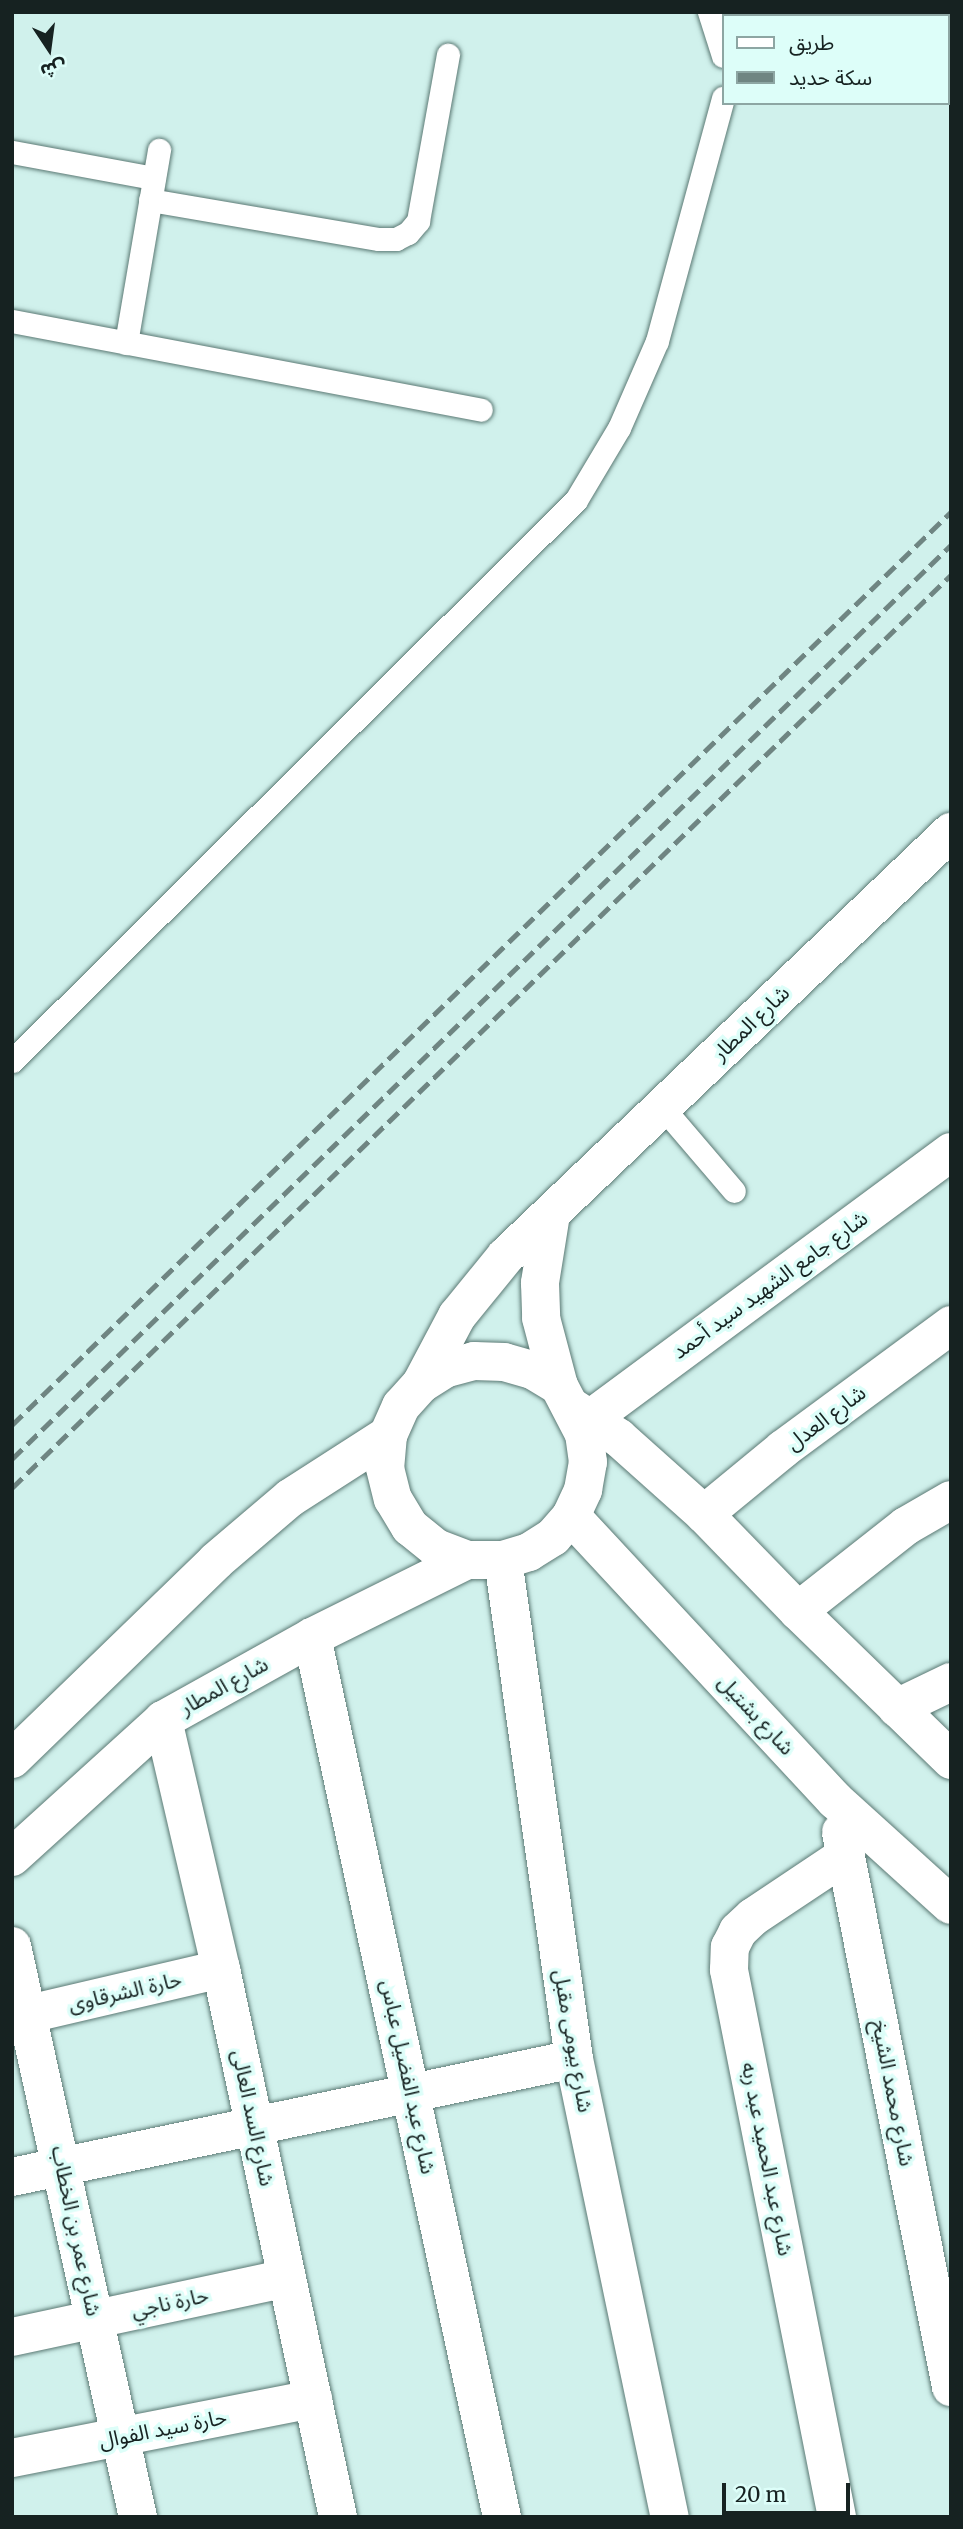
<!DOCTYPE html>
<html>
<head>
<meta charset="utf-8">
<style>
  body { margin:0 }
  #map { position:relative; width:963px; height:2529px; overflow:hidden; background:#d0f1ec; font-family:Merriweather,"Noto Sans Arabic",serif }
  div>[style] { position:absolute }
  .roads { filter:drop-shadow(0 0 2px #5b7974) drop-shadow(0 0 2px #5b7974) }
  .service>* { height:23px; margin:-11.5px; padding:0 11.5px; transform-origin:11.5px; border-radius:11.5px; background:#fff }
  .minor>* { height:38px; margin:-19px; padding:0 19px; transform-origin:19px; border-radius:19px; background:#fff }
  .tertiary>* { height:38px; margin:-19px; padding:0 19px; transform-origin:19px; border-radius:19px; background:#fff }
  .rail>* { height:5px; margin-top:-2.5px; transform-origin:0; background:repeating-linear-gradient(90deg,#6f8582 0 14px,transparent 0 21px) }
  span { translate:-50% -50%; white-space:nowrap; text-align:center; line-height:1.15; -webkit-text-stroke:7px #ddfef9; paint-order:stroke }
  .street-label { font-size:21px; color:#162221 }
  .frame { position:absolute; inset:0; border:14px solid #162221; pointer-events:none }
  .legend { position:absolute; left:722px; top:14px; width:228px; height:91px; box-sizing:border-box; background:#ddfef9; border:2px solid #8da6a3; margin:0; padding:9px 12px; list-style:none; font-size:21px; color:#162221 }
  .legend li { display:flex; align-items:center; gap:14px; height:35px }
  .legend b { width:35px; border:2px solid #8da6a3 }
  .north { position:absolute; left:14px; top:14px; width:70px; height:70px; -webkit-text-stroke:5px #ddfef9; paint-order:stroke; rotate:167deg; font-size:19px; font-weight:700; line-height:28px; text-align:center; color:#162221 }
  .north::after { content:''; display:block; margin:auto; width:24px; height:32px; background:#162221; clip-path:polygon(50% 0,100% 100%,50% 72%,0 100%) }
  .scale { position:absolute; left:722px; top:2483px; width:128px; height:32px; box-sizing:border-box; border:4px solid #162221; border-top:0; padding-left:9px; font-size:21px; line-height:24px; white-space:nowrap; color:#162221; -webkit-text-stroke:5px #ddfef9; paint-order:stroke }
</style>
</head>
<body>
<div id="map">
  <div class="roads">
    <div class="service">
      <i style="left:709px;top:12px;width:46px;rotate:72.3deg"></i>
      <i style="left:12px;top:152px;width:144px;rotate:10.4deg"></i>
      <i style="left:150px;top:200px;width:232px;rotate:9.7deg"></i>
      <i style="left:379px;top:239px;width:17px"></i>
      <i style="left:396px;top:239px;width:13px;rotate:-27deg"></i>
      <i style="left:408px;top:233px;width:16px;rotate:-50deg"></i>
      <i style="left:418px;top:221px;width:169px;rotate:-79.8deg"></i>
      <i style="left:12px;top:321px;width:477px;rotate:10.7deg"></i>
      <i style="left:126px;top:343px;width:196px;rotate:-80.3deg"></i>
      <i style="left:12px;top:1061px;width:795px;rotate:-44.85deg"></i>
      <i style="left:576px;top:500px;width:84px;rotate:-59.2deg"></i>
      <i style="left:619px;top:428px;width:95px;rotate:-66.4deg"></i>
      <i style="left:657px;top:341px;width:252px;rotate:-74.8deg"></i>
      <i style="left:663px;top:1108px;width:109px;rotate:49.5deg"></i>
    </div>
    <div class="minor">
      <i style="left:590px;top:1419px;width:449px;rotate:-36.5deg"></i>
      <i style="left:704px;top:1514px;width:102px;rotate:-39.4deg"></i>
      <i style="left:783px;top:1449px;width:209px;rotate:-36.4deg"></i>
      <i style="left:503px;top:1560px;width:504px;rotate:81.9deg"></i>
      <i style="left:574px;top:2059px;width:468px;rotate:78.2deg"></i>
      <i style="left:798px;top:1611px;width:137px;rotate:-38.2deg"></i>
      <i style="left:906px;top:1526px;width:52px;rotate:-30deg"></i>
      <i style="left:312px;top:1637px;width:900px;rotate:77.82deg"></i>
      <i style="left:897px;top:1708px;width:60px;rotate:-25.7deg"></i>
      <i style="left:163px;top:1720px;width:256px;rotate:76.9deg"></i>
      <i style="left:221px;top:1969px;width:560px;rotate:77.95deg"></i>
      <i style="left:841px;top:1832px;width:566px;rotate:78.79deg"></i>
      <i style="left:12px;top:1946px;width:585px;rotate:77.56deg"></i>
      <i style="left:29px;top:2014px;width:197px;rotate:-13.2deg"></i>
      <i style="left:12px;top:2177px;width:574px;rotate:-11.86deg"></i>
      <i style="left:12px;top:2337px;width:281px;rotate:-12.1deg"></i>
      <i style="left:12px;top:2458px;width:307px;rotate:-11.1deg"></i>
      <i style="left:837px;top:2517px;width:558px;rotate:-101.17deg"></i>
      <i style="left:729px;top:1970px;width:23px;rotate:-88deg"></i>
      <i style="left:730px;top:1947px;width:18px;rotate:-63deg"></i>
      <i style="left:738px;top:1931px;width:21px;rotate:-43deg"></i>
      <i style="left:753px;top:1917px;width:112px;rotate:-33.7deg"></i>
    </div>
    <div class="tertiary">
      <i style="left:551px;top:1214px;width:70px;rotate:99.1deg"></i>
      <i style="left:540px;top:1283px;width:35px;rotate:88deg"></i>
      <i style="left:541px;top:1318px;width:70px;rotate:75.2deg"></i>
      <i style="left:421px;top:1384px;width:77px;rotate:-62.1deg"></i>
      <i style="left:457px;top:1316px;width:77px;rotate:-50.8deg"></i>
      <i style="left:506px;top:1256px;width:615px;rotate:-43.62deg"></i>
      <i style="left:573px;top:1408px;width:55px;rotate:33.1deg"></i>
      <i style="left:619px;top:1438px;width:114px;rotate:41.8deg"></i>
      <i style="left:704px;top:1514px;width:135px;rotate:45.9deg"></i>
      <i style="left:798px;top:1611px;width:214px;rotate:44.2deg"></i>
      <i style="left:571px;top:1516px;width:388px;rotate:47.1deg"></i>
      <i style="left:835px;top:1800px;width:156px;rotate:42.2deg"></i>
      <i style="left:12px;top:1759px;width:284px;rotate:-44.1deg"></i>
      <i style="left:216px;top:1561px;width:97px;rotate:-40.4deg"></i>
      <i style="left:290px;top:1498px;width:117px;rotate:-32.7deg"></i>
      <i style="left:12px;top:1857px;width:204px;rotate:-42.2deg"></i>
      <i style="left:163px;top:1720px;width:171px;rotate:-29.1deg"></i>
      <i style="left:312px;top:1637px;width:173px;rotate:-26.4deg"></i>
      <i style="left:467px;top:1560px;width:36px"></i>
      <i style="left:503px;top:1560px;width:27px;rotate:-17deg"></i>
      <i style="left:529px;top:1552px;width:28px;rotate:-32deg"></i>
      <i style="left:553px;top:1537px;width:28px;rotate:-49deg"></i>
      <i style="left:571px;top:1516px;width:29px;rotate:-65deg"></i>
      <i style="left:583px;top:1490px;width:28px;rotate:-80deg"></i>
      <i style="left:588px;top:1462px;width:28px;rotate:-98deg"></i>
      <i style="left:584px;top:1434px;width:54px;rotate:-117.5deg"></i>
      <i style="left:559px;top:1386px;width:31px;rotate:-149deg"></i>
      <i style="left:532px;top:1370px;width:29px;rotate:-164deg"></i>
      <i style="left:504px;top:1362px;width:30px;rotate:-178deg"></i>
      <i style="left:474px;top:1361px;width:30px;rotate:165deg"></i>
      <i style="left:445px;top:1369px;width:28px;rotate:148deg"></i>
      <i style="left:421px;top:1384px;width:30px;rotate:132deg"></i>
      <i style="left:401px;top:1406px;width:32px;rotate:114deg"></i>
      <i style="left:388px;top:1435px;width:33px;rotate:95deg"></i>
      <i style="left:385px;top:1468px;width:32px;rotate:76deg"></i>
      <i style="left:393px;top:1499px;width:33px;rotate:59deg"></i>
      <i style="left:410px;top:1527px;width:33px;rotate:39deg"></i>
      <i style="left:436px;top:1548px;width:33px;rotate:21deg"></i>
    </div>
  </div>
  <div class="rail">
    <i style="left:12px;top:1425px;width:1310px;rotate:-44.2deg"></i>
    <i style="left:12px;top:1459px;width:1310px;rotate:-44.23deg"></i>
    <i style="left:12px;top:1488px;width:1310px;rotate:-44.2deg"></i>
  </div>
  <div class="street-label">
    <span style="left:751px;top:1023px;rotate:-44deg">شارع المطار</span>
    <span style="left:770px;top:1285px;rotate:-36deg">شارع جامع الشهيد سيد أحمد</span>
    <span style="left:826px;top:1418px;rotate:-37deg">شارع العدل</span>
    <span style="left:224px;top:1686px;rotate:-29deg">شارع المطار</span>
    <span style="left:756px;top:1715px;rotate:47deg">شارع بشتيل</span>
    <span style="left:125px;top:1992px;rotate:-13deg">حارة الشرقاوى</span>
    <span style="left:573px;top:2041px;rotate:80deg">شارع بيومى مقبل</span>
    <span style="left:408px;top:2077px;rotate:78deg">شارع عبد الفضيل عباس</span>
    <span style="left:893px;top:2093px;rotate:79deg">شارع محمد الشيخ</span>
    <span style="left:253px;top:2118px;rotate:78deg">شارع السد العالى</span>
    <span style="left:767px;top:2159px;rotate:79deg">شارع عبد الحميد عبد ربه</span>
    <span style="left:76px;top:2231px;rotate:78deg">شارع عمر بن الخطاب</span>
    <span style="left:170px;top:2303px;rotate:-12deg">حارة ناجي</span>
    <span style="left:163px;top:2429px;rotate:-11deg">حارة سيد الفوال</span>
  </div>
  <div class="frame"></div>
  <ul class="legend">
  <li><b style="height:9px;background:#fff"></b>طريق</li>
  <li><b style="height:9px;background:#6f8582"></b>سكة حديد</li>
  </ul>
  <div class="north">ش</div>
  <div class="scale">20 m</div>
</div>
</body>
</html>
